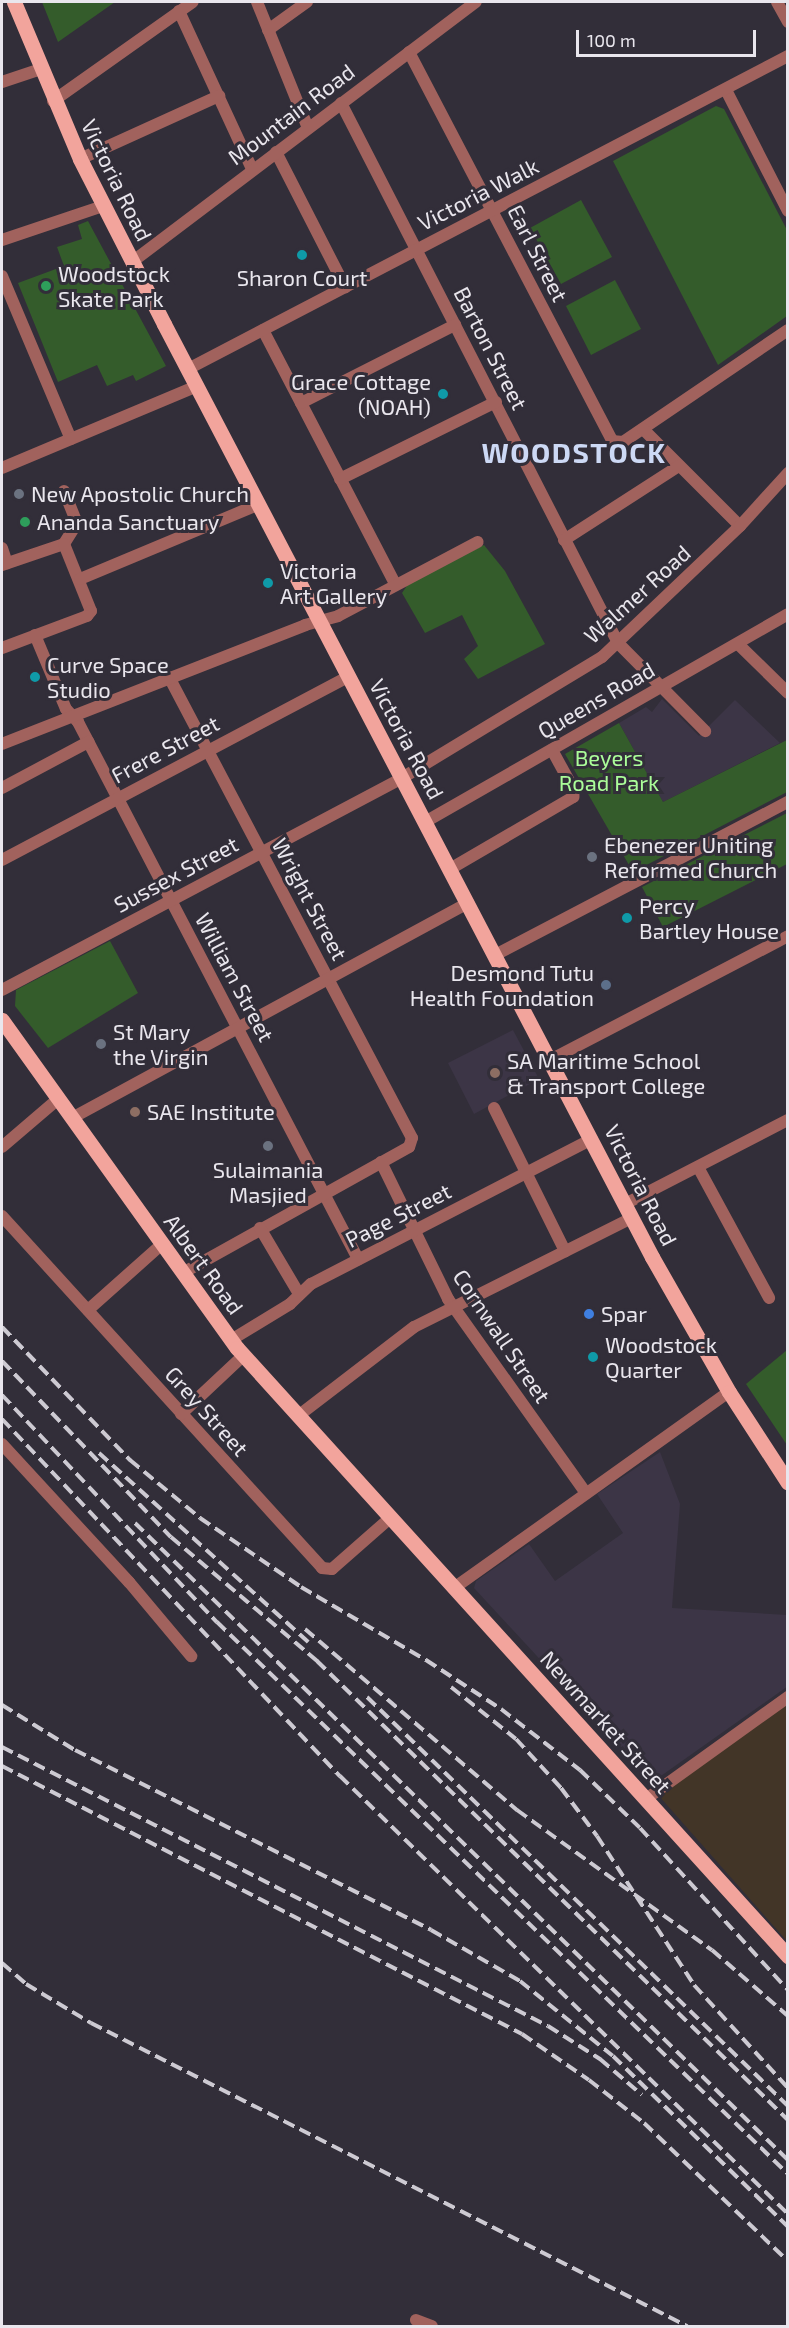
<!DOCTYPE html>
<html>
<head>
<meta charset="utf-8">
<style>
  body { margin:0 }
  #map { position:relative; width:789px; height:2328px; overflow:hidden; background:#322e39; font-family:"Exo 2",sans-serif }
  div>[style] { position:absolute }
  .commercial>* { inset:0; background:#423527 }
  .built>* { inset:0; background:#3c3546 }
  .green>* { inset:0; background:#345c2b }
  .minor>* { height:12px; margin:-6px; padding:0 6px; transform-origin:6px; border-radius:6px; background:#a1625d }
  .major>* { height:15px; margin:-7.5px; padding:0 7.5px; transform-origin:7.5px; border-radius:7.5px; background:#f2a49c }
  .rail>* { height:4px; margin-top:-2px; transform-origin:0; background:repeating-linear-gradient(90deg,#cdcad2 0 12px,transparent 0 18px) }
  .dots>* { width:16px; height:16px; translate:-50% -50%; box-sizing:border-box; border:3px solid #322e39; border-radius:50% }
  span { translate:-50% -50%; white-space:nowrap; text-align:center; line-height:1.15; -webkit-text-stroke:6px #322e39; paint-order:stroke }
  .street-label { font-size:22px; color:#e9e6ed }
  .poi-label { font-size:22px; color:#e9e6ed }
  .left { translate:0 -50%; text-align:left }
  .right { translate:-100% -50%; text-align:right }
  .park-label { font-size:22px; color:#abfd99 }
  .district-label { font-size:28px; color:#cdd9f5; font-weight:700; letter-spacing:1.5px }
  .frame { position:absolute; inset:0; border:3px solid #e9e6ed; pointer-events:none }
  .scale { position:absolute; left:576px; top:30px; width:180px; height:27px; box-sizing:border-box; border:3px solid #e9e6ed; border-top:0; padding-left:8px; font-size:18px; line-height:21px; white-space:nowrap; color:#e9e6ed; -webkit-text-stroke:4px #322e39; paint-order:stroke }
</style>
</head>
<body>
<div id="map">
  <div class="commercial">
    <i style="clip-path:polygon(787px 1702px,787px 1941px,659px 1796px)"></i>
  </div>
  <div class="built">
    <i style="clip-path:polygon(662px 699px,699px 736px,735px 700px,780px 743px,663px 802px,619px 723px,646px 707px,652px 712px)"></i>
    <i style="clip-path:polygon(513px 1030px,539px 1079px,474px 1114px,448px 1063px)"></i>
    <i style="clip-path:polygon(660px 1452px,680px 1504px,672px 1608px,787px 1615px,788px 1686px,658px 1778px,647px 1775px,474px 1588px,476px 1581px,529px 1544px,555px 1581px,623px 1533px,597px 1494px)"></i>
  </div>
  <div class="green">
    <i style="clip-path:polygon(42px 2px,115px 2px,58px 42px)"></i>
    <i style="clip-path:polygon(716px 106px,724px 109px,788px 232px,787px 316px,718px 365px,613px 161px)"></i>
    <i style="clip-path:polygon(581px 200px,612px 257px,561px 284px,530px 228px)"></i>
    <i style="clip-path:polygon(88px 221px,166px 366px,136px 381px,133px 375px,107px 386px,97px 365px,58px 382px,18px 283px,64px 266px,57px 247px,82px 239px,78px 225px)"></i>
    <i style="clip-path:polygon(615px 280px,641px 329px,591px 355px,566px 306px)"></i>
    <i style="clip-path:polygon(484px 545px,505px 571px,545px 644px,478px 679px,464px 659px,478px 646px,462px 615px,425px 633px,402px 593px,408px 584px)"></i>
    <i style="clip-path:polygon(619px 723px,663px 802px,787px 740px,787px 792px,633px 872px,565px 754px)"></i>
    <i style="clip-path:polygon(787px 813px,787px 864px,663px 927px,642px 887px)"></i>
    <i style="clip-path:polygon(110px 941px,138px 993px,48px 1048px,15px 1006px,16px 990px)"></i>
    <i style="clip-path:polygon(787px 1350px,787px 1445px,746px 1384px)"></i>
  </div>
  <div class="minor">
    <i style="left:257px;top:2px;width:136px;rotate:68deg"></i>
    <i style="left:777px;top:2px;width:23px;rotate:61deg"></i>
    <i style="left:179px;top:11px;width:174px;rotate:65.2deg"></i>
    <i style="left:268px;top:30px;width:48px;rotate:-35.7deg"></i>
    <i style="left:409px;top:52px;width:439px;rotate:62.4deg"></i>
    <i style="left:612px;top:441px;width:11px;rotate:5deg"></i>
    <i style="left:623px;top:442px;width:199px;rotate:-34.2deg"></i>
    <i style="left:2px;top:82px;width:41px;rotate:-18.4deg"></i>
    <i style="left:726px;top:90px;width:136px;rotate:62.9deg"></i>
    <i style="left:53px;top:101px;width:171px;rotate:-35.3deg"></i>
    <i style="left:341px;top:103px;width:607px;rotate:62.84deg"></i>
    <i style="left:618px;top:643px;width:124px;rotate:45.3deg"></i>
    <i style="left:276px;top:152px;width:152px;rotate:62.9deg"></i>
    <i style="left:80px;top:159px;width:153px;rotate:-24.4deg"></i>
    <i style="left:2px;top:240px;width:107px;rotate:-18.6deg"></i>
    <i style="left:132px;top:262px;width:431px;rotate:-37.1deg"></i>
    <i style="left:2px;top:276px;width:177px;rotate:67.1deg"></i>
    <i style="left:263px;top:330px;width:286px;rotate:62.5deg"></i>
    <i style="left:188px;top:369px;width:677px;rotate:-27.55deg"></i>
    <i style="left:301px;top:403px;width:173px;rotate:-26.9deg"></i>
    <i style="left:643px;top:429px;width:137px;rotate:45deg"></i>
    <i style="left:2px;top:468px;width:212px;rotate:-22.8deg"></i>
    <i style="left:340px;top:479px;width:174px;rotate:-26.3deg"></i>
    <i style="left:64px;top:491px;width:35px;rotate:68deg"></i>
    <i style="left:77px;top:523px;width:25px;rotate:122deg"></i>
    <i style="left:564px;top:540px;width:137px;rotate:-32.8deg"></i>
    <i style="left:2px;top:548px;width:16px;rotate:72deg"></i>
    <i style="left:2px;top:565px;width:65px;rotate:-18.7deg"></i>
    <i style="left:64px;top:544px;width:72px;rotate:68.1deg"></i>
    <i style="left:91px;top:611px;width:6px;rotate:129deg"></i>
    <i style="left:87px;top:616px;width:91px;rotate:159.4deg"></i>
    <i style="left:80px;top:579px;width:194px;rotate:-22.7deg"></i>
    <i style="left:35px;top:635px;width:80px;rotate:67.3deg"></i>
    <i style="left:66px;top:709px;width:18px;rotate:47deg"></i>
    <i style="left:78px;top:722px;width:606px;rotate:62.46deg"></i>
    <i style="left:738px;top:644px;width:70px;rotate:44.4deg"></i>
    <i style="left:169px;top:677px;width:521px;rotate:62.21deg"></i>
    <i style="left:412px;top:1138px;width:9px;rotate:108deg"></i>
    <i style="left:409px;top:1147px;width:259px;rotate:150.9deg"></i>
    <i style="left:2px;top:744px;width:326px;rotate:-21.4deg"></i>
    <i style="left:305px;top:625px;width:34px;rotate:-15deg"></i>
    <i style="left:338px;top:616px;width:158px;rotate:-27.9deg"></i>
    <i style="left:2px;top:788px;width:98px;rotate:-28.1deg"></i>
    <i style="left:425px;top:822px;width:418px;rotate:-29.8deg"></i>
    <i style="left:2px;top:860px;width:393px;rotate:-27.9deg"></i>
    <i style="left:450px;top:869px;width:143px;rotate:-30.3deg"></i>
    <i style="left:573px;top:797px;width:7px;rotate:-82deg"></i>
    <i style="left:574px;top:790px;width:46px;rotate:-118.8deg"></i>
    <i style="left:495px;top:955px;width:331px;rotate:-27.6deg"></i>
    <i style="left:2px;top:990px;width:453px;rotate:-27.9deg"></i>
    <i style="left:402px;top:778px;width:234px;rotate:-31.2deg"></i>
    <i style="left:602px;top:657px;width:190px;rotate:-43.5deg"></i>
    <i style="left:740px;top:526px;width:72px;rotate:-47.8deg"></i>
    <i style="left:550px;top:1060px;width:268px;rotate:-27.5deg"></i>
    <i style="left:494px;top:1108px;width:160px;rotate:63.6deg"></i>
    <i style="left:72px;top:1118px;width:451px;rotate:-28.5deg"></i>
    <i style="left:2px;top:1147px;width:74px;rotate:-40.6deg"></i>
    <i style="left:381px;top:1162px;width:153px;rotate:63.9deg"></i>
    <i style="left:448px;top:1299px;width:238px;rotate:54.6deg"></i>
    <i style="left:698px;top:1167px;width:149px;rotate:61.5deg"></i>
    <i style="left:625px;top:1204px;width:183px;rotate:-27.3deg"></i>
    <i style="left:2px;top:1216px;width:476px;rotate:47.7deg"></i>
    <i style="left:322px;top:1568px;width:10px;rotate:6deg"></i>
    <i style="left:332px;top:1569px;width:77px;rotate:-41.3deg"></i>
    <i style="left:260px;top:1228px;width:77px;rotate:59.4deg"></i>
    <i style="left:88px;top:1310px;width:99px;rotate:-41.7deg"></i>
    <i style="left:231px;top:1340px;width:69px;rotate:-31.4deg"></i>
    <i style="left:290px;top:1304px;width:29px;rotate:-44deg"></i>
    <i style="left:311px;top:1284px;width:316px;rotate:-27.3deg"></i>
    <i style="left:181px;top:1414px;width:86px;rotate:-43.1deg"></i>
    <i style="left:298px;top:1416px;width:146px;rotate:-37.5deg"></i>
    <i style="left:414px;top:1327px;width:244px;rotate:-26.6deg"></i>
    <i style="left:2px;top:1444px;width:188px;rotate:47.4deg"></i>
    <i style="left:129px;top:1582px;width:97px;rotate:50deg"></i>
    <i style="left:454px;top:1588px;width:338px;rotate:-35.5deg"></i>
    <i style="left:646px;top:1799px;width:175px;rotate:-35.7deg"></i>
    <i style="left:416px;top:2320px;width:17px;rotate:21deg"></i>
  </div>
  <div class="major">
    <i style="left:14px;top:2px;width:170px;rotate:67.2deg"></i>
    <i style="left:80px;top:159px;width:185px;rotate:63deg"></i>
    <i style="left:164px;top:324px;width:1053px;rotate:62.39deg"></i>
    <i style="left:652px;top:1257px;width:155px;rotate:60.3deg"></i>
    <i style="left:729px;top:1392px;width:108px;rotate:57deg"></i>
    <i style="left:2px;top:1020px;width:403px;rotate:54.4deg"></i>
    <i style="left:237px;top:1348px;width:821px;rotate:47.82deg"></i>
  </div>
  <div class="rail">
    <i style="left:2px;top:1327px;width:185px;rotate:46.1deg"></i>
    <i style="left:130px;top:1460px;width:91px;rotate:39.6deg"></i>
    <i style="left:200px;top:1518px;width:122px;rotate:34.3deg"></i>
    <i style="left:301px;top:1587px;width:145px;rotate:30.3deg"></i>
    <i style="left:426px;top:1660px;width:90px;rotate:33.2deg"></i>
    <i style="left:501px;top:1709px;width:100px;rotate:37.7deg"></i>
    <i style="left:580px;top:1770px;width:83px;rotate:44deg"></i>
    <i style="left:640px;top:1828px;width:219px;rotate:47.6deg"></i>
    <i style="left:2px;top:1361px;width:244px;rotate:46.2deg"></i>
    <i style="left:171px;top:1537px;width:192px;rotate:40.3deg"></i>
    <i style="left:317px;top:1661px;width:658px;rotate:44.26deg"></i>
    <i style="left:2px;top:1395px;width:313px;rotate:46.6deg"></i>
    <i style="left:217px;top:1622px;width:794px;rotate:44.03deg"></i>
    <i style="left:2px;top:1419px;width:492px;rotate:46.6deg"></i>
    <i style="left:340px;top:1776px;width:627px;rotate:44.35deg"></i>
    <i style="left:99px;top:1453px;width:282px;rotate:42.1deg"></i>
    <i style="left:135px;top:1523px;width:912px;rotate:44.29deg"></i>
    <i style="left:305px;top:1629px;width:279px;rotate:40.5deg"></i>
    <i style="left:517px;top:1810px;width:240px;rotate:35.7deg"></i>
    <i style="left:712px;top:1950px;width:101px;rotate:41deg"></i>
    <i style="left:451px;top:1687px;width:83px;rotate:38.7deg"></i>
    <i style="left:516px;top:1739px;width:67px;rotate:47.4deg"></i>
    <i style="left:561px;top:1788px;width:60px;rotate:53.1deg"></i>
    <i style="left:597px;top:1836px;width:178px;rotate:56.9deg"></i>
    <i style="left:694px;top:1985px;width:139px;rotate:47.6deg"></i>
    <i style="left:367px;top:1697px;width:587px;rotate:44.17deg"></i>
    <i style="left:2px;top:1705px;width:86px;rotate:31.7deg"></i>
    <i style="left:75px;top:1750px;width:399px;rotate:26.8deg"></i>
    <i style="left:431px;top:1930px;width:103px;rotate:29.8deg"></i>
    <i style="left:520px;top:1981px;width:119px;rotate:38.9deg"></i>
    <i style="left:613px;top:2056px;width:245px;rotate:44.3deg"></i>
    <i style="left:2px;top:1747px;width:613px;rotate:27.07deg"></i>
    <i style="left:548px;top:2026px;width:62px;rotate:32.4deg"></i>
    <i style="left:600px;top:2059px;width:55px;rotate:40.6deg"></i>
    <i style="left:2px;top:1766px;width:585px;rotate:27.27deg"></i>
    <i style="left:522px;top:2034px;width:81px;rotate:34.5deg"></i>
    <i style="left:589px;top:2080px;width:70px;rotate:38deg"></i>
    <i style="left:644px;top:2123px;width:199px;rotate:43.8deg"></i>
    <i style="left:2px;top:1963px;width:32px;rotate:41deg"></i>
    <i style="left:26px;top:1984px;width:76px;rotate:31deg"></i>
    <i style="left:91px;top:2023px;width:669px;rotate:26.95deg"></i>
  </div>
  <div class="dots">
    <i style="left:302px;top:255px;background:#0f9aa8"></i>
    <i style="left:46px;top:286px;background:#2e9e5b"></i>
    <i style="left:443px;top:394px;background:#0f9aa8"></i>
    <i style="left:19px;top:494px;background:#6b7280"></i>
    <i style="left:25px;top:522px;background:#2e9e5b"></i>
    <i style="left:268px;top:583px;background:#0f9aa8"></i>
    <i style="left:35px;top:677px;background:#0f9aa8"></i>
    <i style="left:592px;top:857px;background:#6b7280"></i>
    <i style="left:627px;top:918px;background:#0f9aa8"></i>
    <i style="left:606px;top:985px;background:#5c6f8a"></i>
    <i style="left:101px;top:1044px;background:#6b7280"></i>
    <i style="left:495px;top:1073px;background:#8d6e63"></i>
    <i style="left:135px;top:1112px;background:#8d6e63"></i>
    <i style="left:268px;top:1146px;background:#6b7280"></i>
    <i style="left:589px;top:1314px;background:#3f7fe0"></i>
    <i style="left:593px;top:1357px;background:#0f9aa8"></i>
  </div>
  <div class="street-label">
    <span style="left:291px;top:114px;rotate:-37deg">Mountain Road</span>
    <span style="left:117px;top:180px;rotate:64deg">Victoria Road</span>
    <span style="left:478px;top:194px;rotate:-27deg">Victoria Walk</span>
    <span style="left:538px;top:253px;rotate:63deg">Earl Street</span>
    <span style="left:491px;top:348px;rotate:63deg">Barton Street</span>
    <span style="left:637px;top:594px;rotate:-42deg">Walmer Road</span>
    <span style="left:596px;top:700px;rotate:-30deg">Queens Road</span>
    <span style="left:407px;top:739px;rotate:62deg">Victoria Road</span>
    <span style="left:165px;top:749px;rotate:-28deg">Frere Street</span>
    <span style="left:176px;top:874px;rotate:-28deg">Sussex Street</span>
    <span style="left:310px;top:899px;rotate:62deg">Wright Street</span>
    <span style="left:235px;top:977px;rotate:62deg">William Street</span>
    <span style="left:641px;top:1185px;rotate:63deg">Victoria Road</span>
    <span style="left:398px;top:1215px;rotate:-27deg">Page Street</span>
    <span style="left:204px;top:1264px;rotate:54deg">Albert Road</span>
    <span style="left:502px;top:1336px;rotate:56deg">Cornwall Street</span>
    <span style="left:207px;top:1411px;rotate:48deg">Grey Street</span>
    <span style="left:606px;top:1722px;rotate:48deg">Newmarket Street</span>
  </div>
  <div class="poi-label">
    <span class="left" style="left:58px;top:286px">Woodstock<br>Skate Park</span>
    <span style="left:302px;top:278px">Sharon Court</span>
    <span class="right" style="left:431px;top:394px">Grace Cottage<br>(NOAH)</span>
    <span class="left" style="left:31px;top:494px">New Apostolic Church</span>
    <span class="left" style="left:37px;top:522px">Ananda Sanctuary</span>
    <span class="left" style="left:280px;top:583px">Victoria<br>Art Gallery</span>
    <span class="left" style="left:47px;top:677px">Curve Space<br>Studio</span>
    <span class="left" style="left:604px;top:857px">Ebenezer Uniting<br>Reformed Church</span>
    <span class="left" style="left:639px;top:918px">Percy<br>Bartley House</span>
    <span class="right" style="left:594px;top:985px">Desmond Tutu<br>Health Foundation</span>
    <span class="left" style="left:113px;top:1044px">St Mary<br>the Virgin</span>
    <span class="left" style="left:507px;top:1073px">SA Maritime School<br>&amp; Transport College</span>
    <span class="left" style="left:147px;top:1112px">SAE Institute</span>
    <span style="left:268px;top:1182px">Sulaimania<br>Masjied</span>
    <span class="left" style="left:601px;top:1314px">Spar</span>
    <span class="left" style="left:605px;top:1357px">Woodstock<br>Quarter</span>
  </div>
  <div class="park-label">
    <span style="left:609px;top:770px">Beyers<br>Road Park</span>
  </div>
  <div class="district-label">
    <span style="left:574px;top:452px">WOODSTOCK</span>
  </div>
  <div class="frame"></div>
  <div class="scale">100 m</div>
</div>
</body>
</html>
